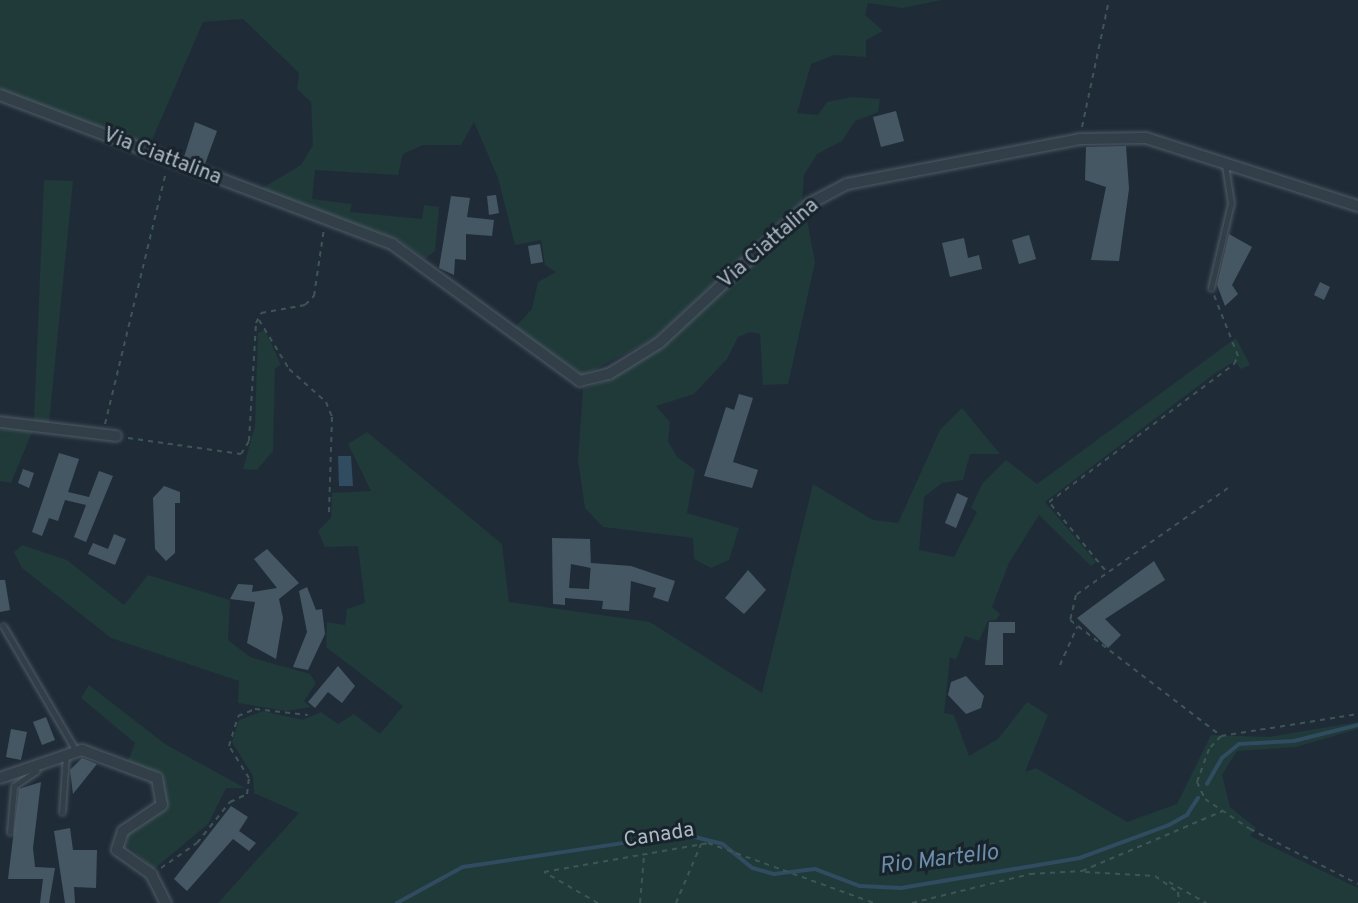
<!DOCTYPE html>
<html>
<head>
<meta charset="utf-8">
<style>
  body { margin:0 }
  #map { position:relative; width:1358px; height:903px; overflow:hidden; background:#1f2c38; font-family:Overpass,sans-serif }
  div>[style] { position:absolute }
  .green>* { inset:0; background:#203939 }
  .water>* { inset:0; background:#314b60 }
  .stream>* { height:3.5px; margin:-1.75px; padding:0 1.75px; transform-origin:1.75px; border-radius:1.75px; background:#314b60 }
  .building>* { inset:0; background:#465764 }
  .path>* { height:2px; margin-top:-1px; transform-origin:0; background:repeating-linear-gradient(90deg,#3e5555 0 5px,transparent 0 10px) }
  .roads { filter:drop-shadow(0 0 2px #505c66) drop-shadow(0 0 2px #505c66) }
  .service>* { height:5px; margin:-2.5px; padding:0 2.5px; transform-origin:2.5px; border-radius:2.5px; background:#323e48 }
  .minor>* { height:10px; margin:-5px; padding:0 5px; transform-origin:5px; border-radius:5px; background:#323e48 }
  span { translate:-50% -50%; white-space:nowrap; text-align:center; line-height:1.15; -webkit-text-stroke:6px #18232c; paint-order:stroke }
  .street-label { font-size:21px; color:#acb9c5 }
  .water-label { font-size:23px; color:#6b8eab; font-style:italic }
</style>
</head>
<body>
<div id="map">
  <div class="green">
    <i style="clip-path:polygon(0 0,942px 0,902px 8px,868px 3px,865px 15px,883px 31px,866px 40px,866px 57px,834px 55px,811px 64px,797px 113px,818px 115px,827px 102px,852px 97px,880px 99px,878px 112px,855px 121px,842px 141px,817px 154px,804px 175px,802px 201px,654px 339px,584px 375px,514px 328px,532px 309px,538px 282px,556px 272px,545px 265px,541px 240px,515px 245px,498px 178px,474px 122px,461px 145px,423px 145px,403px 154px,398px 175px,315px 170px,312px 199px,352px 204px,350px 212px,422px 219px,424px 205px,439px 207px,435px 251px,425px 259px,399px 240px,261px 189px,301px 165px,313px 145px,311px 102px,297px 89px,299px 73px,243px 19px,203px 22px,149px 147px,0 90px)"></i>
    <i style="clip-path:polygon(44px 180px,73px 181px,49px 423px,34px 421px)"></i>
    <i style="clip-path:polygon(806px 215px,815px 262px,788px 384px,763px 385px,760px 334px,750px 332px,738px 337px,727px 359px,694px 394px,656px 406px,670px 422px,668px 441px,677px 457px,695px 470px,687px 513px,739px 528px,729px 560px,711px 568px,694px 559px,693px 538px,603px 527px,585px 508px,578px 460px,583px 389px,611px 379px)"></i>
    <i style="clip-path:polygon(265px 330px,281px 365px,275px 368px,273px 451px,257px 470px,243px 469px,255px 426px,258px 333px)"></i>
    <i style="clip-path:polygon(1236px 338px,1250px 365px,1241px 369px,1235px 361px,1214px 374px,1045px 502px,1096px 562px,1091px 566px,1039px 515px,1009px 563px,992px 607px,1000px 614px,996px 620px,988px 621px,979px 641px,965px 636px,956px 660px,950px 657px,944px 713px,954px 715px,969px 756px,998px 739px,1027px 702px,1048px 715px,1025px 772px,1036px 768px,1127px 822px,1177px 804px,1211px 735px,1269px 737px,1358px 722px,1358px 729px,1296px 747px,1237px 751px,1222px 775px,1230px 807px,1256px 828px,1250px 836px,1358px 888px,1358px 903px,218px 903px,299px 813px,254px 793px,253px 776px,232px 742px,239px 720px,263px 711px,303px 720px,321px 712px,338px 724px,354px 714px,380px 734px,403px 706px,326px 647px,327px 622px,345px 625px,347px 609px,365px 603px,358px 546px,325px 547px,318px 531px,331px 518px,332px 493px,371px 491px,348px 444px,367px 432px,502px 544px,509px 602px,650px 622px,762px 693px,813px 484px,873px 520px,898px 523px,940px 430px,962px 408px,1000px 454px,970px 454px,963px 480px,942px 483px,924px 497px,919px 550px,954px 557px,977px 512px,971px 508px,982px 484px,1006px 460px,1037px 484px)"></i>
    <i style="clip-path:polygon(0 426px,33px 430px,11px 483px,0 481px)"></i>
    <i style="clip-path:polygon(22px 545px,67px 560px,124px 605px,148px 575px,230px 600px,228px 640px,250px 657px,310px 674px,316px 683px,304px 701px,311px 707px,286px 711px,238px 703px,239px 681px,111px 638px,22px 568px,14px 552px)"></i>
    <i style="clip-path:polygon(89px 685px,165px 744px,245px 788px,226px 788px,208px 824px,154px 869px,126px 844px,129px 833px,166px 809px,162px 774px,128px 761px,135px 743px,81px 698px)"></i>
  </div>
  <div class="water">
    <i style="clip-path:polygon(338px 456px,351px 456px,353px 486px,339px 486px)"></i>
  </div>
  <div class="stream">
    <i style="left:1207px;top:784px;width:30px;rotate:-60deg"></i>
    <i style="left:1222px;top:758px;width:22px;rotate:-39deg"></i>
    <i style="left:1239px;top:744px;width:55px;rotate:-3.1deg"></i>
    <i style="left:1294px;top:741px;width:66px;rotate:-14deg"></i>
    <i style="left:397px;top:903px;width:75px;rotate:-28.6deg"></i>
    <i style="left:463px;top:867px;width:222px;rotate:-8.5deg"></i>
    <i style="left:683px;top:834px;width:41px;rotate:14deg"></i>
    <i style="left:723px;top:844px;width:38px;rotate:39deg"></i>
    <i style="left:753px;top:868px;width:22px;rotate:16deg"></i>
    <i style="left:774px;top:874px;width:41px;rotate:-7deg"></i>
    <i style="left:815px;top:869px;width:48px;rotate:20.7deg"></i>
    <i style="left:860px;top:886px;width:41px;rotate:2.8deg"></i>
    <i style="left:901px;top:888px;width:181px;rotate:-9.5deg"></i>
    <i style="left:1080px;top:858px;width:95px;rotate:-20.3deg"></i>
    <i style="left:1169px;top:825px;width:21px;rotate:-29deg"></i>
    <i style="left:1187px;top:815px;width:20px;rotate:-57deg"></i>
  </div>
  <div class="building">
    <i style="clip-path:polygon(896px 111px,904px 141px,881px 147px,873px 117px)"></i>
    <i style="clip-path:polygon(195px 122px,217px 131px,205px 164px,184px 157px)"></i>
    <i style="clip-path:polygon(1126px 146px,1129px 189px,1119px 261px,1091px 260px,1106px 187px,1085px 180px,1086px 147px)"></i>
    <i style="clip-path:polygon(496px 195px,499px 213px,489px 215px,487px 196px)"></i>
    <i style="clip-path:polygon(451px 196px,470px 198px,467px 217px,494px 220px,492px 236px,466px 234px,466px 260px,455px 259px,454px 275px,439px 268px)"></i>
    <i style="clip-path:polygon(1229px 234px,1252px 247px,1232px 285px,1238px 294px,1225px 306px,1217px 285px)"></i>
    <i style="clip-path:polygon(1029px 235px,1036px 259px,1019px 264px,1012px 240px)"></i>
    <i style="clip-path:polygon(964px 238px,968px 258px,979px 255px,982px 269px,950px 277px,942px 243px)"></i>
    <i style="clip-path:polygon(540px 244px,543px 262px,531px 264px,528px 246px)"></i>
    <i style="clip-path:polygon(1320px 282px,1330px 287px,1324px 300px,1314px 295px)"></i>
    <i style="clip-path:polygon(739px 394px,753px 398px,733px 462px,758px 470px,752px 488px,704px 476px,726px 407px,734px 410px)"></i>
    <i style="clip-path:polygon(59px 453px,79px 459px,68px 492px,89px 497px,99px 471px,113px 476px,86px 542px,74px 537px,86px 505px,65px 500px,58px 521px,49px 518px,42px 536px,32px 532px)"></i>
    <i style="clip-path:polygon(23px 469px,34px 473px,29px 488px,18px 483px)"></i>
    <i style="clip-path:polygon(164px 486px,180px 492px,180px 503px,175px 503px,175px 553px,166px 561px,155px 549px,153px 498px)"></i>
    <i style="clip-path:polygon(957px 493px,968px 498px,956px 528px,945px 523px)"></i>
    <i style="clip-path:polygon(114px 534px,126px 539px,115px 565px,88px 554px,93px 543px,108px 549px)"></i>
    <i style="clip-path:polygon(552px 538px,590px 539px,591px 568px,571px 564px,569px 588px,589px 589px,591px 563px,631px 566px,675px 581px,668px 602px,653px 597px,656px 588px,631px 581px,629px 611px,602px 609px,603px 601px,565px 598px,565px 605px,553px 604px)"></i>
    <i style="clip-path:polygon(267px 549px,299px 583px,279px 599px,283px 618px,276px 659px,247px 643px,255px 602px,230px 599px,238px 584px,253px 585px,252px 592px,277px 588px,254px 559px)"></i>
    <i style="clip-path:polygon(1154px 561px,1165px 580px,1105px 619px,1121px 635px,1108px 648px,1077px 618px)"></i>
    <i style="clip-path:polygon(748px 570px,766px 590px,744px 614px,725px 598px)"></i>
    <i style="clip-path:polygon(0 580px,5px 580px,10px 610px,0 612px)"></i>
    <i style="clip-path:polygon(307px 587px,316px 610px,322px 609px,325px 634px,308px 670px,293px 667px,307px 632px,299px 591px)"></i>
    <i style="clip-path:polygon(989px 622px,1015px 622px,1015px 633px,1003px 633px,1003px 665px,985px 665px)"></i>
    <i style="clip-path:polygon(338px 666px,355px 686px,342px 703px,328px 692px,315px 708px,308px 702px)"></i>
    <i style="clip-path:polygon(966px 676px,984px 696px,981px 708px,966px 714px,948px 695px,951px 682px)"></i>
    <i style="clip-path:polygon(46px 717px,55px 740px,42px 745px,33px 722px)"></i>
    <i style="clip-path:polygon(11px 729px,27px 732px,21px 760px,6px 757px)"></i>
    <i style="clip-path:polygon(82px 758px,97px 764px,73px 794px,70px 770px)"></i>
    <i style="clip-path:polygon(41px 782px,33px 848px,35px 867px,55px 868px,49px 903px,40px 903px,43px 879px,8px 879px,19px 789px)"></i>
    <i style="clip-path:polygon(231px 806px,248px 817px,239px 831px,256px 843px,249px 851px,233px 839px,187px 891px,174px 879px)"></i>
    <i style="clip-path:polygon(70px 828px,73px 850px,97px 850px,96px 888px,74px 887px,75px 903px,65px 903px,54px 831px)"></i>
  </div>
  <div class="path">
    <i style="left:1082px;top:127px;width:130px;rotate:-78deg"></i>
    <i style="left:259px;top:320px;width:57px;rotate:58.5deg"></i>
    <i style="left:289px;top:369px;width:50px;rotate:41.7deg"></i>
    <i style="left:326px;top:402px;width:16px;rotate:68deg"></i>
    <i style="left:332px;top:417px;width:96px;rotate:91.8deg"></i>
    <i style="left:105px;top:424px;width:260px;rotate:-76.4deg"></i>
    <i style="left:128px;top:438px;width:114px;rotate:8.1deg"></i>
    <i style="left:241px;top:454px;width:15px;rotate:-58deg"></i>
    <i style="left:249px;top:441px;width:118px;rotate:-86.6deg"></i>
    <i style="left:256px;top:323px;width:11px;rotate:-63deg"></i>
    <i style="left:261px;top:313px;width:45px;rotate:-10.3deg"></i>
    <i style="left:305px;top:305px;width:13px;rotate:-45deg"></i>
    <i style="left:314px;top:296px;width:69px;rotate:-81.6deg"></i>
    <i style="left:1228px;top:488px;width:186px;rotate:144.9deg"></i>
    <i style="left:1076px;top:595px;width:26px;rotate:103deg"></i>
    <i style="left:1070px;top:620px;width:190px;rotate:37.5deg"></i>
    <i style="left:1221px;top:736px;width:139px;rotate:-9.1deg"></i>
    <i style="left:1105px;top:570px;width:88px;rotate:-129.5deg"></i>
    <i style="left:1049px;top:502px;width:231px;rotate:-36.7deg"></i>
    <i style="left:1234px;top:364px;width:9px;rotate:-63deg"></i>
    <i style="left:1238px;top:356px;width:66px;rotate:-111.5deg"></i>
    <i style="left:1060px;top:665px;width:42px;rotate:-65.9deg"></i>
    <i style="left:1221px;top:736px;width:18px;rotate:133deg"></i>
    <i style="left:1209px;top:749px;width:35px;rotate:110deg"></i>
    <i style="left:1197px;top:782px;width:19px;rotate:65deg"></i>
    <i style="left:1205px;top:799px;width:54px;rotate:33.7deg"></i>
    <i style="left:1250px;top:829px;width:121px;rotate:27deg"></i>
    <i style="left:161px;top:868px;width:44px;rotate:-34.8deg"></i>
    <i style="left:197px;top:843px;width:53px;rotate:-51.2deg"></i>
    <i style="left:230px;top:802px;width:19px;rotate:-25deg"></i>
    <i style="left:247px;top:794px;width:16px;rotate:-83deg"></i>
    <i style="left:249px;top:778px;width:38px;rotate:-122deg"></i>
    <i style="left:229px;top:746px;width:31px;rotate:-73deg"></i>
    <i style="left:238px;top:716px;width:18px;rotate:-22deg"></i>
    <i style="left:255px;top:709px;width:53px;rotate:6.5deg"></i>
    <i style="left:1085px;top:872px;width:70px;rotate:3.3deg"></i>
    <i style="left:1155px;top:876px;width:28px;rotate:35deg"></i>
    <i style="left:1178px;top:892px;width:11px;rotate:85deg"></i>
    <i style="left:1169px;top:882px;width:43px;rotate:29.6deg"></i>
    <i style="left:598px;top:903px;width:62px;rotate:-150.1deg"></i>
    <i style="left:544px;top:872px;width:167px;rotate:-10deg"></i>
    <i style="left:708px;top:843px;width:177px;rotate:19.9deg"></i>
    <i style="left:640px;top:903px;width:47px;rotate:-85.1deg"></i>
    <i style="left:676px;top:903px;width:64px;rotate:-67deg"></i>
    <i style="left:912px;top:903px;width:122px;rotate:-13.8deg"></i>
    <i style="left:1030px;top:874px;width:52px;rotate:-3.3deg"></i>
    <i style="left:1082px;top:871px;width:153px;rotate:-23.1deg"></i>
  </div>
  <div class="roads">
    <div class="service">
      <i style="left:1211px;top:288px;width:87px;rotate:-76.8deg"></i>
      <i style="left:1231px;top:203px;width:38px;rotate:-99deg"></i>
      <i style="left:3px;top:626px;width:145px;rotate:59.7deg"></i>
      <i style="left:62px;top:812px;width:57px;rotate:-86deg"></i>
      <i style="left:10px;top:832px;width:46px;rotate:-85deg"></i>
      <i style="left:14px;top:786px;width:27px;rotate:-34deg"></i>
    </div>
    <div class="minor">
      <i style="left:0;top:95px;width:419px;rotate:20.8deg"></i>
      <i style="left:392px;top:244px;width:233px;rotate:36.1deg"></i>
      <i style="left:580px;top:381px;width:30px;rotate:-14deg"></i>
      <i style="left:609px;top:374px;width:59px;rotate:-31.8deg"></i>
      <i style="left:659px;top:343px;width:205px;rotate:-42.8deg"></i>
      <i style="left:809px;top:204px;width:43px;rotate:-27.8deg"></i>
      <i style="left:847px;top:184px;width:237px;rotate:-10.9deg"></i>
      <i style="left:1080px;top:139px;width:66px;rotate:-0.9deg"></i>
      <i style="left:1146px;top:138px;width:223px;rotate:17.8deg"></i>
      <i style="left:0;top:422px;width:117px;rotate:6.9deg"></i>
      <i style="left:0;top:778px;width:87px;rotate:-18.9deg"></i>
      <i style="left:82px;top:750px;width:80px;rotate:20.5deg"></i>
      <i style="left:157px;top:778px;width:27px;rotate:80deg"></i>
      <i style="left:162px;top:805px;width:47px;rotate:146.3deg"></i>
      <i style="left:123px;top:831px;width:20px;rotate:108deg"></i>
      <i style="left:117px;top:850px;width:42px;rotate:35.2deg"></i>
      <i style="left:151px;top:874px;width:33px;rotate:63deg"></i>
    </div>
  </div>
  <div class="street-label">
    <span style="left:162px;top:157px;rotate:21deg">Via Ciattalina</span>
    <span style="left:769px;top:244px;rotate:-41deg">Via Ciattalina</span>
    <span style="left:659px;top:836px;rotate:-9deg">Canada</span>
  </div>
  <div class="water-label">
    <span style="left:939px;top:861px;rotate:-7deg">Rio Martello</span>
  </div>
</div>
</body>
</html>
